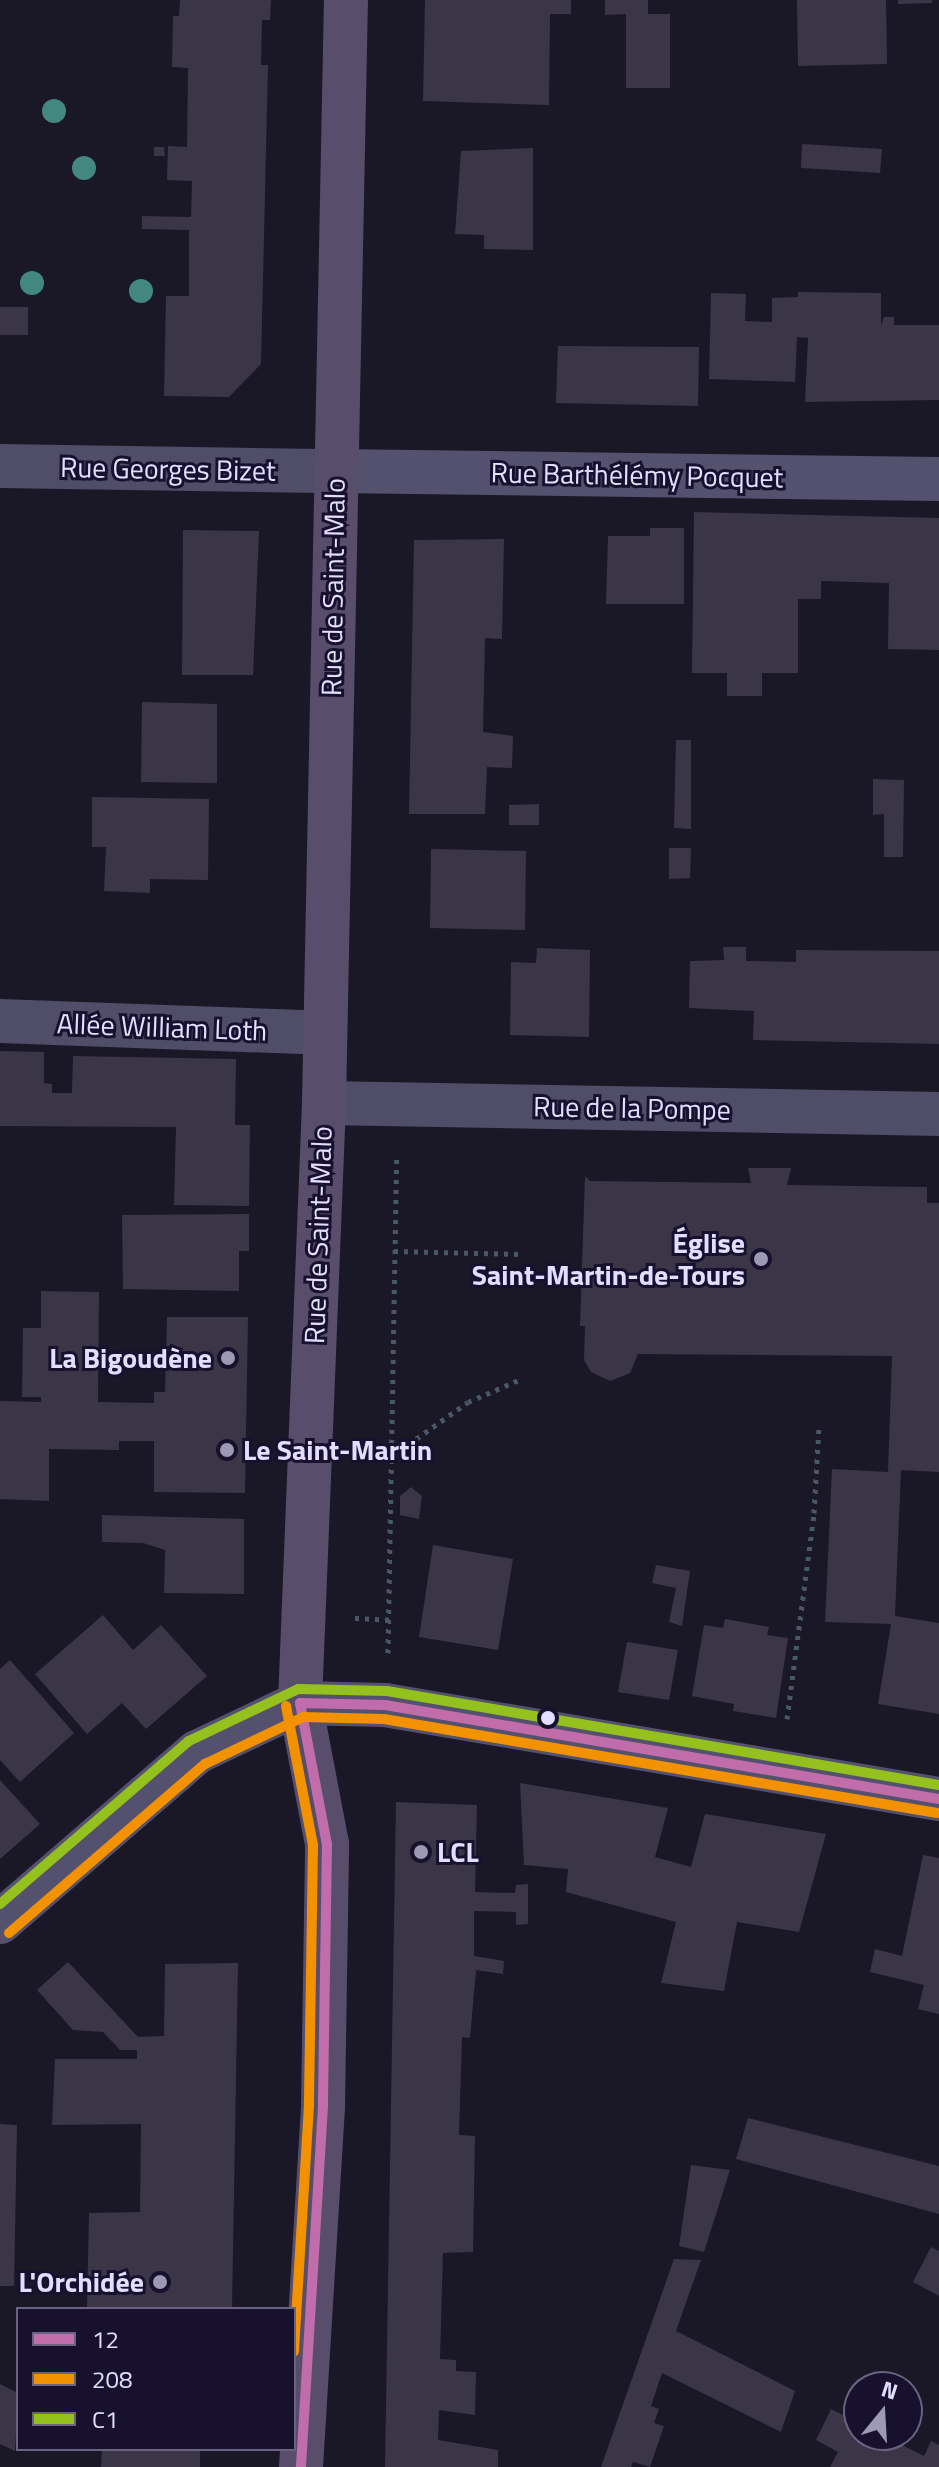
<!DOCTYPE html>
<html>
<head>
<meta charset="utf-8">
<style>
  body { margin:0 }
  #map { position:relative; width:939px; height:2467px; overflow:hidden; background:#1a1727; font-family:"Titillium Web",sans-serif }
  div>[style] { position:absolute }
  .building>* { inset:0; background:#3a3648 }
  .path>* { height:5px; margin-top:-2.5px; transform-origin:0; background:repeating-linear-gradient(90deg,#495768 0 4px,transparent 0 10px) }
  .street>* { height:44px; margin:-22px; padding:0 22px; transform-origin:22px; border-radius:22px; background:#4f4d68 }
  .secondary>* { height:44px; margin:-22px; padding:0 22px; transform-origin:22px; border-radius:22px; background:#53516d }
  .primary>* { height:44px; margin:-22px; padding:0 22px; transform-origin:22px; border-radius:22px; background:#584e6c }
  .bus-1>* { height:10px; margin:-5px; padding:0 5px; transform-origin:5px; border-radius:5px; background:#c16dac }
  .bus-2>* { height:10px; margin:-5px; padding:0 5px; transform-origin:5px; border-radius:5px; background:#f39200 }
  .bus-3>* { height:10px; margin:-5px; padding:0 5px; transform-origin:5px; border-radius:5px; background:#95c11e }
  .trees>* { width:24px; height:24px; margin:-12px; border-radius:50%; background:#438880 }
  .dots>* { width:22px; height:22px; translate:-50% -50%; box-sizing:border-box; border:4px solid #17112d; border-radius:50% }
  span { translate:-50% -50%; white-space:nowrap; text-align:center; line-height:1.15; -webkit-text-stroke:6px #17112d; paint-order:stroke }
  .street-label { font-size:28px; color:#e3deff }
  .poi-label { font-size:28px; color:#e3deff; font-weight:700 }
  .right { translate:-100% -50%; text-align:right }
  .left { translate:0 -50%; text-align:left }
  .legend { position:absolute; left:16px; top:2307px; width:280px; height:144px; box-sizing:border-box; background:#17112d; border:2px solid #696381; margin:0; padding:10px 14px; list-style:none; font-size:24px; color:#e3deff }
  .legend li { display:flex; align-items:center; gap:16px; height:40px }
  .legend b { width:40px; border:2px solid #696381 }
  .north { position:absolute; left:843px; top:2371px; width:80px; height:80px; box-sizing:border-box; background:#17112d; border:2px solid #696381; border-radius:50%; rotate:18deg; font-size:22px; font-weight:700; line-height:32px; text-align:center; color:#e3deff }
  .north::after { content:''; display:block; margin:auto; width:28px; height:36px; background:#9d98b3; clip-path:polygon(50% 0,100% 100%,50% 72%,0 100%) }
</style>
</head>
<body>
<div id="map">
  <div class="building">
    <i style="clip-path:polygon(180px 0,271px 0,270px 20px,262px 20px,261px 65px,268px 65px,261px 364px,229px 397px,164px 396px,166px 296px,189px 296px,189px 230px,142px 229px,142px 216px,191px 217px,192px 181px,167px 180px,168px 146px,187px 147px,188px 68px,172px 67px,173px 16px,179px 16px)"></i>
    <i style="clip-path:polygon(425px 0,571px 0,571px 14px,550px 14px,549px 105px,423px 101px)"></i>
    <i style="clip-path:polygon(605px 0,648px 0,648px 14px,670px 14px,670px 88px,626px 88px,626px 14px,605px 15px)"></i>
    <i style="clip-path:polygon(797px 0,886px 0,887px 64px,798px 66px)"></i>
    <i style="clip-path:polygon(898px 0,932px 0,932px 3px,898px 4px)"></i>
    <i style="clip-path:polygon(802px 144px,882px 149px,880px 173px,801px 168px)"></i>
    <i style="clip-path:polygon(154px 147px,164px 147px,165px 156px,154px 156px)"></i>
    <i style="clip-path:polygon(533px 148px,533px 250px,484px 249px,484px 235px,455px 234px,461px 151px)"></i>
    <i style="clip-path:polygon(798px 292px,881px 293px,881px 325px,884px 317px,894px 317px,894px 325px,939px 325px,939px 400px,805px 402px,808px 338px,797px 337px,795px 382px,709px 379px,711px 293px,746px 294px,745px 321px,772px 322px,772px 298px,798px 297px)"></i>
    <i style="clip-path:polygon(0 307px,28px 307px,28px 335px,0 335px)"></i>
    <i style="clip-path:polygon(558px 346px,699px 347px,698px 406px,556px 403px)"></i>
    <i style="clip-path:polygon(694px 512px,939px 518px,939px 650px,888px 649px,889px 583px,821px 581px,821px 599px,798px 599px,798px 673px,762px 673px,762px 696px,727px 696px,727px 673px,692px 673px)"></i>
    <i style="clip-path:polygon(650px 528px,684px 528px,684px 604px,606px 604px,608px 536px,650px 536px)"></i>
    <i style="clip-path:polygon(183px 530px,259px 531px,253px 675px,182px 675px)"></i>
    <i style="clip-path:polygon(504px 539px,502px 639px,485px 638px,483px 732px,513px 736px,512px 768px,487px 767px,485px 814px,409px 814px,414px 540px)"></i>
    <i style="clip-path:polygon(142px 702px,217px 704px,217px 783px,141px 782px)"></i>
    <i style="clip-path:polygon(676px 740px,691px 740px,691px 829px,674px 828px)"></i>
    <i style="clip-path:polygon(873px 779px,904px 780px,903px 857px,884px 857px,884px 814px,873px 815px)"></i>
    <i style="clip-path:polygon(92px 797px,209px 799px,208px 880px,150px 879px,150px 893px,104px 891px,106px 847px,92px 847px)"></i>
    <i style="clip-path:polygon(539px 804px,539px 825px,509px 825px,509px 805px)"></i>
    <i style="clip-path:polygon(669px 848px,691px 848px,690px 878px,669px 879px)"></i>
    <i style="clip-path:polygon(431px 849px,526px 851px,525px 930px,430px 928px)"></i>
    <i style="clip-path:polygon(723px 947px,746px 947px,746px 961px,796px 962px,796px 950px,939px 951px,939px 1044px,753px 1040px,754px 1011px,689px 1008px,690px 961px,724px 960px)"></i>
    <i style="clip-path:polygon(537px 948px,590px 950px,589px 1037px,510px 1035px,511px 962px,536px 963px)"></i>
    <i style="clip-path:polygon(0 1051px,44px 1052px,44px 1083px,52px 1084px,52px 1093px,72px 1093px,73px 1056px,236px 1059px,235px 1125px,250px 1125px,249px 1206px,174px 1205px,176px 1127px,0 1126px)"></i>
    <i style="clip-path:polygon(748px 1168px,791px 1168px,787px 1185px,927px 1187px,927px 1203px,939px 1203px,939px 1472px,901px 1470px,895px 1616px,939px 1623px,939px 1714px,878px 1704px,891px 1624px,825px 1622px,832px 1469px,888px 1472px,892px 1356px,638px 1354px,630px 1373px,610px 1381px,591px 1372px,584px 1360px,585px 1326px,580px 1326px,585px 1176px,590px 1181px,751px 1183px)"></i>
    <i style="clip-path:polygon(249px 1214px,249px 1251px,239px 1251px,239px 1291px,123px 1289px,122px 1215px)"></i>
    <i style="clip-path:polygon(41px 1291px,99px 1292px,98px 1402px,154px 1403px,154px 1392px,165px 1392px,167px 1317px,248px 1317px,245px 1493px,154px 1492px,154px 1441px,119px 1441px,119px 1450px,49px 1449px,49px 1501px,0 1499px,0 1401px,41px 1402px,41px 1397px,22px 1397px,23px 1328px,41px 1328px)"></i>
    <i style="clip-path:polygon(411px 1487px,422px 1496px,419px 1519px,400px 1515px,400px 1496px)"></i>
    <i style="clip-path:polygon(102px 1515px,244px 1519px,244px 1594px,164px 1593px,165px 1550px,143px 1543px,102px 1542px)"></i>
    <i style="clip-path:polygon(433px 1545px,513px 1559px,498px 1650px,419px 1637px)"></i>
    <i style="clip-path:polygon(656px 1565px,690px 1571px,682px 1626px,669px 1622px,676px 1588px,652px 1583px)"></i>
    <i style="clip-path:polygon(103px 1615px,133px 1650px,161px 1625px,207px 1676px,146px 1729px,122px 1703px,87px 1734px,35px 1674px)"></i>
    <i style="clip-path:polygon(725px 1619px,769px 1627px,767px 1635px,788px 1638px,776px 1718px,733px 1711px,734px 1704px,692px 1696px,704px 1625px,723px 1628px)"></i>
    <i style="clip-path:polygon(627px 1642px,678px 1650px,669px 1700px,618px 1692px)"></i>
    <i style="clip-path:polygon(10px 1660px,74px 1733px,20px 1782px,0 1760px,0 1669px)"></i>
    <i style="clip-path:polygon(0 1780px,40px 1824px,0 1859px)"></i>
    <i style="clip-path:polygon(520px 1783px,668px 1808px,655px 1857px,691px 1867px,705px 1814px,826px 1834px,799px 1932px,737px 1922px,724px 1991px,661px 1983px,676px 1922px,566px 1892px,568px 1869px,524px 1865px)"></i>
    <i style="clip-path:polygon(396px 1802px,477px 1805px,475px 1892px,515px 1893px,516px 1885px,528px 1884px,528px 1924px,516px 1925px,516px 1912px,474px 1911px,474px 1956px,504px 1961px,503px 1974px,476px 1970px,470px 2038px,462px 2037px,459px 2135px,475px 2136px,473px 2252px,443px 2253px,440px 2359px,456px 2360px,456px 2371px,476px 2372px,475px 2415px,439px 2410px,438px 2440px,498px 2450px,498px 2467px,385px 2467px)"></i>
    <i style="clip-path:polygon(923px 1855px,939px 1858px,939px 2014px,918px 2009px,924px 1985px,870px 1972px,875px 1949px,902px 1956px)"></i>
    <i style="clip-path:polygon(68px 1962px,138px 2037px,164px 2036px,165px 1964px,238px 1963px,232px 2309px,87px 2309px,89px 2213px,140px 2212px,141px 2124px,52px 2125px,55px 2059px,137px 2059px,137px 2050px,120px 2050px,103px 2032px,73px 2030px,37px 1990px)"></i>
    <i style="clip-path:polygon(748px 2118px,939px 2166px,939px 2214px,736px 2159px)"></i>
    <i style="clip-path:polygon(0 2124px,17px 2125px,14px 2286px,0 2286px)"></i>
    <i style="clip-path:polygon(691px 2165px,730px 2170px,704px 2252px,679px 2246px)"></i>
    <i style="clip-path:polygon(931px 2247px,939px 2251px,939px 2296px,913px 2282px)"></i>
    <i style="clip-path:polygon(674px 2259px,701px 2260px,676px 2331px,795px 2391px,781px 2432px,662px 2373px,651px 2406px,659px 2409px,654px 2423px,664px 2426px,650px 2467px,633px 2462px,631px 2467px,601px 2467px)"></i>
    <i style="clip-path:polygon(0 2384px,18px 2393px,15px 2451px,0 2444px)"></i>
    <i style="clip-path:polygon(831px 2409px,859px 2423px,859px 2435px,882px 2435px,924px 2456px,931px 2441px,939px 2445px,939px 2467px,830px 2467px,838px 2452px,816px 2440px)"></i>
    <i style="clip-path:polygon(102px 2449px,200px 2449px,200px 2467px,101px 2467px)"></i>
  </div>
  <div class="path">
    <i style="left:394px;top:1251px;width:126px;rotate:1.4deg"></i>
    <i style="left:392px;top:1456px;width:93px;rotate:-35.4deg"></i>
    <i style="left:468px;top:1402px;width:58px;rotate:-23.5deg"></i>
    <i style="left:355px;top:1618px;width:35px;rotate:3deg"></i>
    <i style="left:388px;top:1653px;width:497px;rotate:-89deg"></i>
    <i style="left:787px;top:1719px;width:208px;rotate:-82.5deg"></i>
    <i style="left:814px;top:1513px;width:87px;rotate:-86.7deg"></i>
  </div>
  <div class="street">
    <i style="left:0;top:466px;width:336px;rotate:0.9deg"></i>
    <i style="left:0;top:1021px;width:323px;rotate:2.1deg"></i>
    <i style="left:324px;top:1103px;width:615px;rotate:1.02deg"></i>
  </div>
  <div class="secondary">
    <i style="left:336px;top:471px;width:603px;rotate:0.76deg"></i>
    <i style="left:0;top:1922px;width:260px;rotate:-40.8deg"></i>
    <i style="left:197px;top:1752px;width:114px;rotate:-25.4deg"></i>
    <i style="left:300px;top:1703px;width:85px;rotate:1.3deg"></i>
    <i style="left:385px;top:1705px;width:562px;rotate:9.63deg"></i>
  </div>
  <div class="primary">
    <i style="left:301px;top:2467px;width:362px;rotate:-86.5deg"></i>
    <i style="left:323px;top:2106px;width:262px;rotate:-89.1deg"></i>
    <i style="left:327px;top:1844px;width:144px;rotate:-100.8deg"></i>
    <i style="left:300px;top:1703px;width:600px;rotate:-87.71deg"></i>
    <i style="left:324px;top:1103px;width:1103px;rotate:-88.86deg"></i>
  </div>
  <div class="bus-1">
    <i style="left:300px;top:1703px;width:144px;rotate:79.2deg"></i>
    <i style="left:327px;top:1844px;width:262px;rotate:90.9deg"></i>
    <i style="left:323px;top:2106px;width:362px;rotate:93.5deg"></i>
    <i style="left:300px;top:1703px;width:85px;rotate:1.3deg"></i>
    <i style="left:385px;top:1705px;width:562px;rotate:9.63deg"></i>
  </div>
  <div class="bus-2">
    <i style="left:286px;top:1706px;width:142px;rotate:79deg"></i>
    <i style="left:313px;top:1845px;width:260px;rotate:90.9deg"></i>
    <i style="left:309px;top:2105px;width:247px;rotate:93.5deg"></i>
    <i style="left:9px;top:1933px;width:259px;rotate:-40.8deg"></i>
    <i style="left:205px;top:1764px;width:109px;rotate:-25.6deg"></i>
    <i style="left:303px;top:1717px;width:81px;rotate:1.4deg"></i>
    <i style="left:384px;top:1719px;width:561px;rotate:9.65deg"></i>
  </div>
  <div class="bus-3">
    <i style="left:0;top:1904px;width:250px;rotate:-40.8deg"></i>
    <i style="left:189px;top:1741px;width:121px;rotate:-25.5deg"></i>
    <i style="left:298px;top:1689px;width:89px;rotate:1.3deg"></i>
    <i style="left:387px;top:1691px;width:560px;rotate:9.66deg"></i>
  </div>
  <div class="trees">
    <i style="left:54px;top:111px"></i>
    <i style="left:84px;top:168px"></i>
    <i style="left:32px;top:283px"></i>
    <i style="left:141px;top:291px"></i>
  </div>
  <div class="dots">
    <i style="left:761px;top:1259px;background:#9d98b3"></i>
    <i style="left:228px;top:1358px;background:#9d98b3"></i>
    <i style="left:227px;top:1450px;background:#9d98b3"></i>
    <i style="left:548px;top:1718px;background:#e3deff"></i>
    <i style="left:421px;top:1852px;background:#9d98b3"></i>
    <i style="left:160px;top:2282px;background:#9d98b3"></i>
  </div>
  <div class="street-label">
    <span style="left:168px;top:469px;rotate:1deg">Rue Georges Bizet</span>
    <span style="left:637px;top:475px;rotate:1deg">Rue Barthélémy Pocquet</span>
    <span style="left:333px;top:587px;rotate:-89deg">Rue de Saint-Malo</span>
    <span style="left:162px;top:1027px;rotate:2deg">Allée William Loth</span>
    <span style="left:632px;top:1108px;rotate:1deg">Rue de la Pompe</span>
    <span style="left:318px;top:1235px;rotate:-88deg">Rue de Saint-Malo</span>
  </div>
  <div class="poi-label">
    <span class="right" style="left:745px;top:1259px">Église<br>Saint-Martin-de-Tours</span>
    <span class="right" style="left:212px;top:1358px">La Bigoudène</span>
    <span class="left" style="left:243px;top:1450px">Le Saint-Martin</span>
    <span class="left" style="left:437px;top:1852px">LCL</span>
    <span class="right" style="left:144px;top:2282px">L'Orchidée</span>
  </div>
  <ul class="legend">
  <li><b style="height:10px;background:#c16dac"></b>12</li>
  <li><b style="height:10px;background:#f39200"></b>208</li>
  <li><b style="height:10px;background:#95c11e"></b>C1</li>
  </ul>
  <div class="north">N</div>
</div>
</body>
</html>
